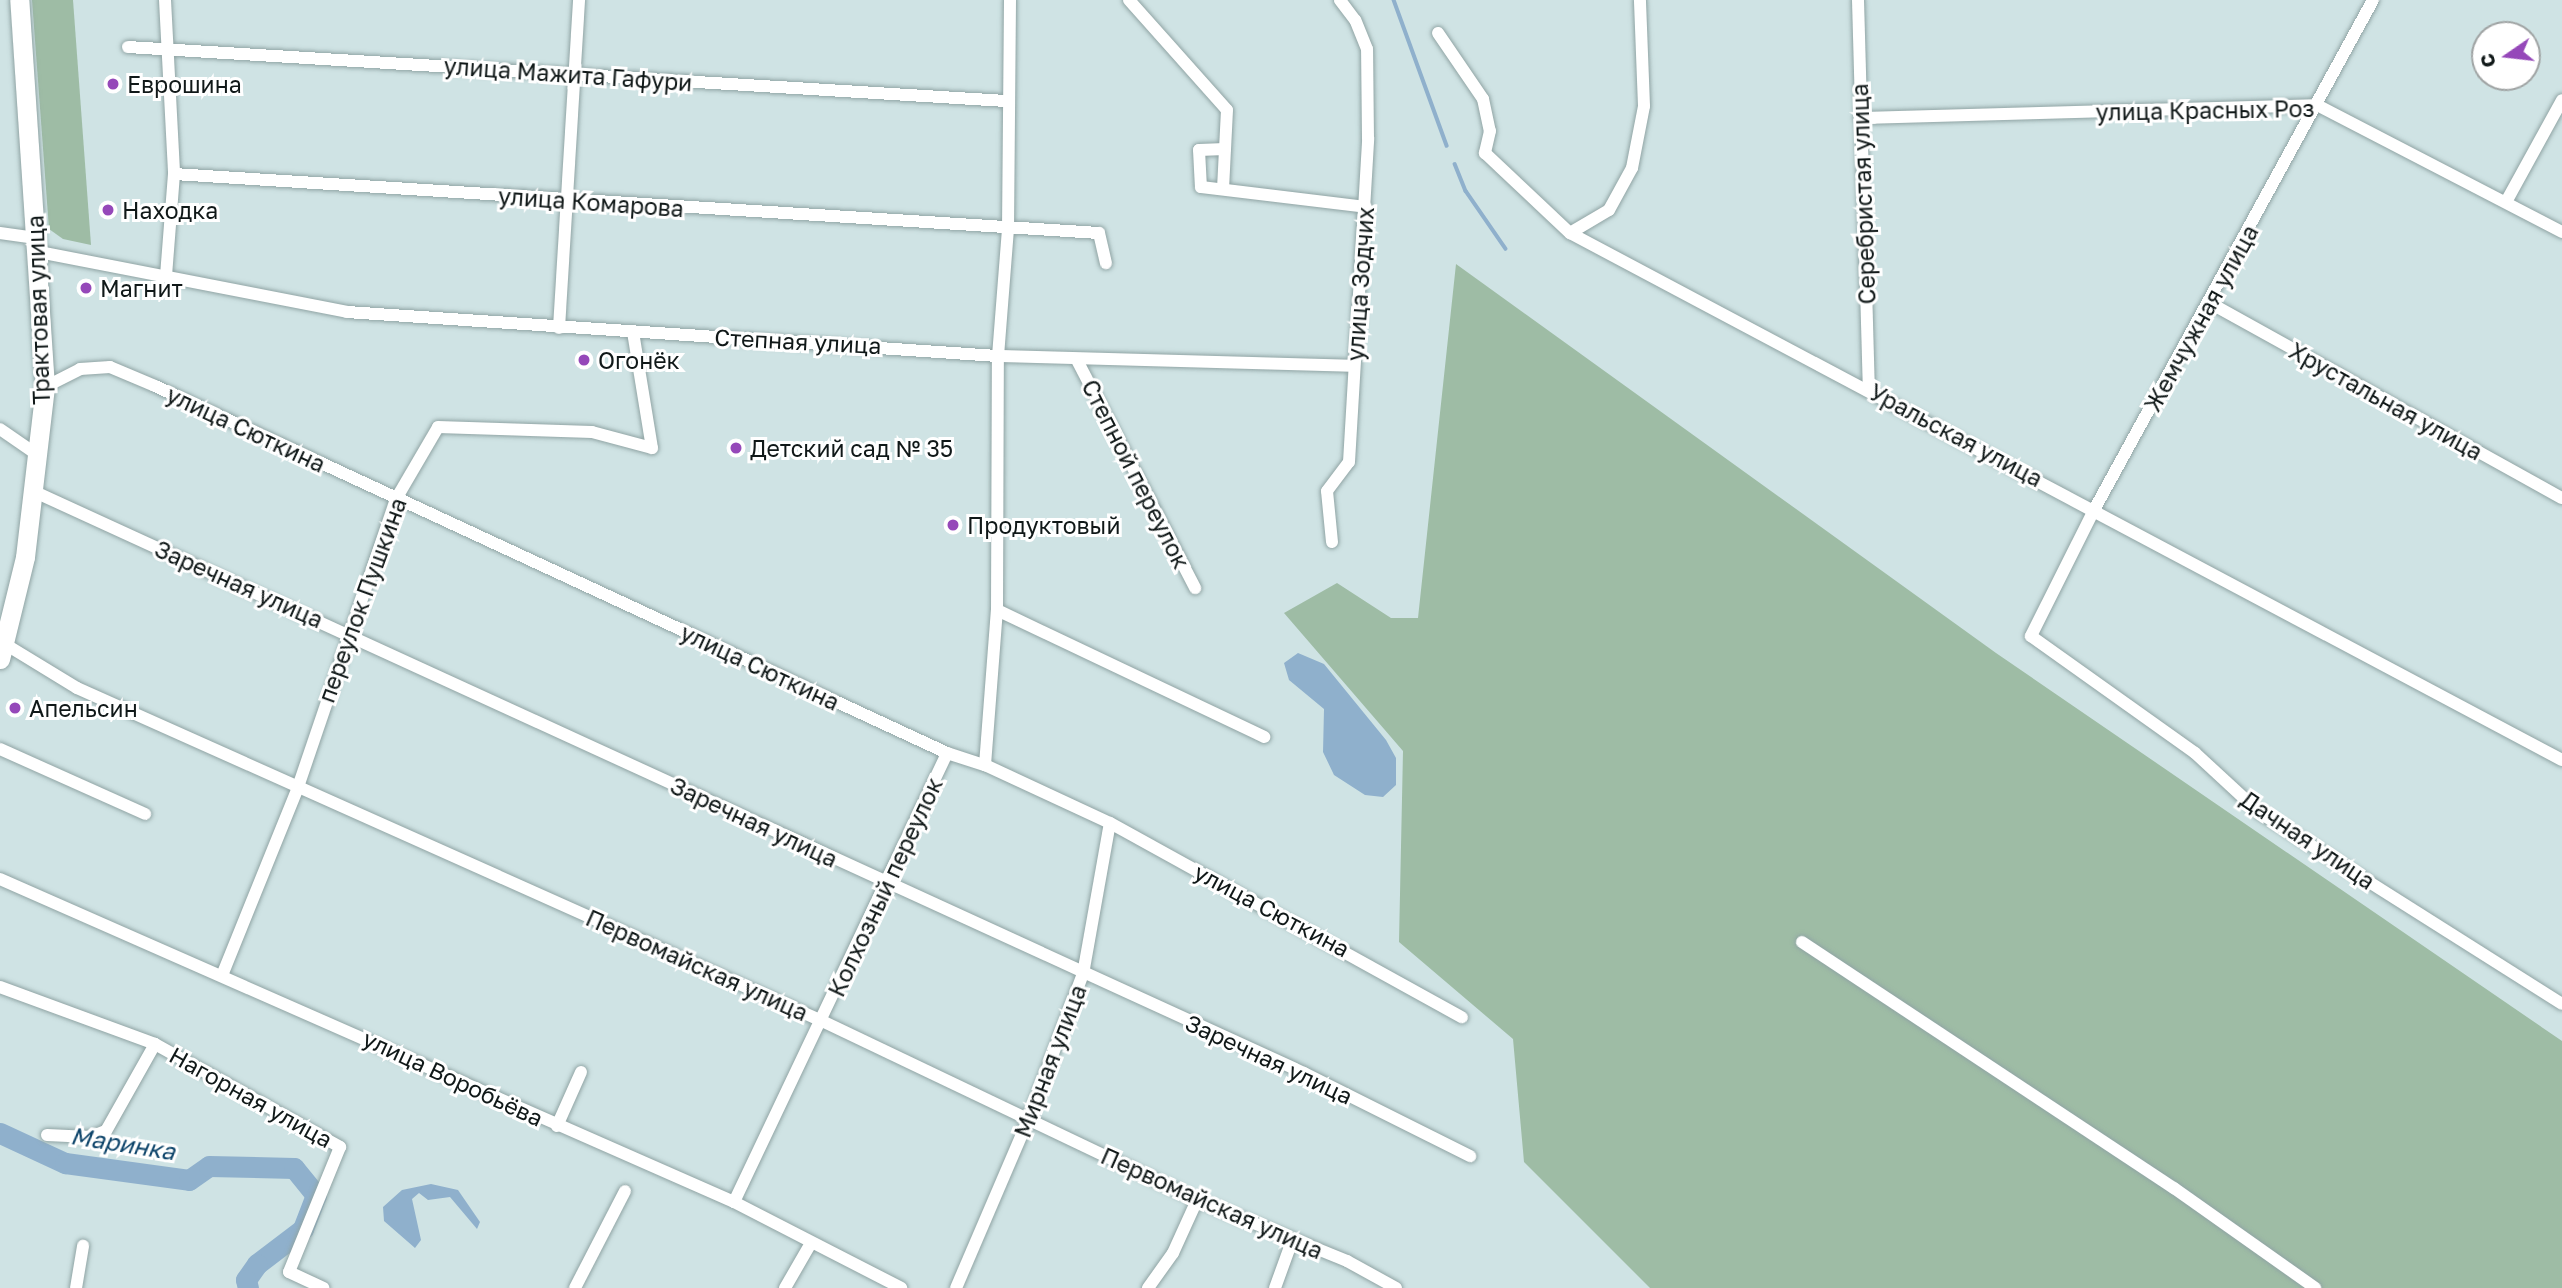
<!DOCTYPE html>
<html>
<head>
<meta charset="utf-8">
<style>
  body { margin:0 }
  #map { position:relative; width:2562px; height:1288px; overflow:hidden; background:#cfe3e4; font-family:"Golos Text",sans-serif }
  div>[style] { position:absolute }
  .green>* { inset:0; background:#9ebca5 }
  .water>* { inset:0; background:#8fb0cc }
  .stream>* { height:3.5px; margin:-1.75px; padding:0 1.75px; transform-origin:1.75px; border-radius:1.75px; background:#8fb0cc }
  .river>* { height:21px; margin:-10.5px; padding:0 10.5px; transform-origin:10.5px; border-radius:10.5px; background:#8fb0cc }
  .roads { filter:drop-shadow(0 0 2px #90a4a4) drop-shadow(0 0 2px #90a4a4) }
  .minor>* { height:12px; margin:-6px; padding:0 6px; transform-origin:6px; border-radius:6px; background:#fff }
  .primary>* { height:19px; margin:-9.5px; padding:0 9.5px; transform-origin:9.5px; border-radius:9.5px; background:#fff }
  .dots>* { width:19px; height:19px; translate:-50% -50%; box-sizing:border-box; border:4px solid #fff; border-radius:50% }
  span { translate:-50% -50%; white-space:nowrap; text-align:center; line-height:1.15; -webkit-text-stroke:6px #fff; paint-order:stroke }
  .street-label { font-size:23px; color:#101818 }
  .poi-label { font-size:23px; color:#101818 }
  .left { translate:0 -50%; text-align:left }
  .water-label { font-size:24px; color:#0d446a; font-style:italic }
  .north { position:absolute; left:2471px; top:21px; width:70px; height:70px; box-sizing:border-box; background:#fff; border:2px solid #9fa3a3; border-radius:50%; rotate:256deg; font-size:19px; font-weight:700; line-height:28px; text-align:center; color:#101818 }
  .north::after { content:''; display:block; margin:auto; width:24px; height:32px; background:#9548b9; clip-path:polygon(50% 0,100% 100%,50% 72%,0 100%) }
</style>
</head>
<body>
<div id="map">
  <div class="green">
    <i style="clip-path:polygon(32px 0,73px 0,91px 245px,63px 239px,49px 229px)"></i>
    <i style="clip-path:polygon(1456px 264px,1996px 653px,2562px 1041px,2562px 1288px,1650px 1288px,1524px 1162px,1513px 1039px,1399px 942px,1403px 751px,1284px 613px,1337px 583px,1391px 618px,1418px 618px)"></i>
  </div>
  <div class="water">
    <i style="clip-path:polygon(1298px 653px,1324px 664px,1386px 740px,1396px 758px,1396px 785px,1383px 797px,1365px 795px,1334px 775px,1323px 752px,1324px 709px,1289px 680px,1284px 663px)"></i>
    <i style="clip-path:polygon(431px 1184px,458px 1190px,480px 1222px,477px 1229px,450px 1197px,428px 1200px,419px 1193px,412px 1199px,421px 1240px,415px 1248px,384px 1221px,383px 1207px,402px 1190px)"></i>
  </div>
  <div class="stream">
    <i style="left:1394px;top:0;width:155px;rotate:70deg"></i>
    <i style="left:1455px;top:164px;width:29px;rotate:68deg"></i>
    <i style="left:1466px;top:191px;width:70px;rotate:55.4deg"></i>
  </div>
  <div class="river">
    <i style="left:0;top:1133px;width:72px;rotate:24.8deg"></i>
    <i style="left:65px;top:1163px;width:125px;rotate:7.8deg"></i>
    <i style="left:189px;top:1180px;width:24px;rotate:-35deg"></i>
    <i style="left:209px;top:1166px;width:85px;rotate:1.3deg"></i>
    <i style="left:294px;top:1168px;width:35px;rotate:51deg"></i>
    <i style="left:316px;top:1195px;width:36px;rotate:111deg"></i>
    <i style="left:303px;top:1229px;width:58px;rotate:142.7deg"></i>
    <i style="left:257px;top:1264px;width:19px;rotate:125deg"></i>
    <i style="left:246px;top:1280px;width:8px;rotate:76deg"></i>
  </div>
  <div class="roads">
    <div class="minor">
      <i style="left:165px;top:0;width:174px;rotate:87deg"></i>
      <i style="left:174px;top:174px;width:102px;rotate:94.5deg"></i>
      <i style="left:1129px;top:0;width:147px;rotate:48.3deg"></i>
      <i style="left:1227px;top:110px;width:78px;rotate:92.9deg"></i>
      <i style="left:1858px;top:0;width:388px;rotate:88.4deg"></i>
      <i style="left:2373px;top:0;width:581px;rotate:118.68deg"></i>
      <i style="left:2094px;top:510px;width:141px;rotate:116.6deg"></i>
      <i style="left:2031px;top:636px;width:201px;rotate:35.5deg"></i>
      <i style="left:2195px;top:753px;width:88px;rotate:42.7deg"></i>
      <i style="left:2260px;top:813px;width:357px;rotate:32.3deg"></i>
      <i style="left:1438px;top:33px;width:80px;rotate:55.7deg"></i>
      <i style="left:1483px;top:99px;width:33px;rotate:78deg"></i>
      <i style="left:1490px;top:131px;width:23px;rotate:103deg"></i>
      <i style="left:1485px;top:153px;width:117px;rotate:43.3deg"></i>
      <i style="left:1570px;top:233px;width:1123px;rotate:27.98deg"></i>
      <i style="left:128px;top:47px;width:881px;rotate:3.52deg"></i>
      <i style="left:1860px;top:118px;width:457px;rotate:-1.6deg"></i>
      <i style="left:2317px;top:105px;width:276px;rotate:27.4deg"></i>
      <i style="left:1225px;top:149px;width:26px;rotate:178deg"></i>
      <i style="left:1199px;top:150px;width:37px;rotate:87deg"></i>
      <i style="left:1201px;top:187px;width:166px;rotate:6.9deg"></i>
      <i style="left:174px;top:174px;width:927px;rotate:3.65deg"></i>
      <i style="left:1099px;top:233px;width:31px;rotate:77deg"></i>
      <i style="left:2506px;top:202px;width:116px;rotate:-61.2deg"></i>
      <i style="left:0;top:233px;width:36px;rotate:8deg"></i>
      <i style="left:1570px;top:233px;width:45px;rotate:-30.5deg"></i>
      <i style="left:1609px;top:210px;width:48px;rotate:-61.3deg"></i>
      <i style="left:1632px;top:168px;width:63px;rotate:-79deg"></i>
      <i style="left:1644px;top:106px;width:106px;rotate:-92.2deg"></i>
      <i style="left:39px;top:252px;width:314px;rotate:11deg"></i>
      <i style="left:347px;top:312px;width:652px;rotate:3.87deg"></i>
      <i style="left:998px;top:356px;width:356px;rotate:1.6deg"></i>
      <i style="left:2210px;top:303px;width:402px;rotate:29deg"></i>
      <i style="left:559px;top:328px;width:329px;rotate:-86.5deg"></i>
      <i style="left:1077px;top:360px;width:257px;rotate:62.6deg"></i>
      <i style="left:45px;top:387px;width:39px;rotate:-27deg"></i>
      <i style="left:80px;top:369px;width:30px;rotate:-4deg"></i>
      <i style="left:110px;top:367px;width:49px;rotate:22.9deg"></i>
      <i style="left:155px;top:386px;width:873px;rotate:24.86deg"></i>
      <i style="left:947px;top:753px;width:40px;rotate:18deg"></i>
      <i style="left:985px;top:765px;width:138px;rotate:24.9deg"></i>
      <i style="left:1110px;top:823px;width:402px;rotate:28.9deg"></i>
      <i style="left:0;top:429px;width:47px;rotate:34.7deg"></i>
      <i style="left:35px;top:492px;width:1396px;rotate:24.6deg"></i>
      <i style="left:1304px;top:1073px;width:186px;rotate:26.6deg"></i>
      <i style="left:1332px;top:542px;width:51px;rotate:-95.6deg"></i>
      <i style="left:1327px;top:491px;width:36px;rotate:-53deg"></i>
      <i style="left:1349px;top:462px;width:324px;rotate:-86.6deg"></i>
      <i style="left:1368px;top:139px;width:90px;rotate:-90.6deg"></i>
      <i style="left:1367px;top:49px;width:31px;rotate:-112deg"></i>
      <i style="left:1355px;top:20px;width:25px;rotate:-127deg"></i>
      <i style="left:997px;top:610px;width:296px;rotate:25.4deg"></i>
      <i style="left:0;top:641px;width:90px;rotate:31.4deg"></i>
      <i style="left:77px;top:688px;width:816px;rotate:24.08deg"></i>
      <i style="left:822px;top:1021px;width:416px;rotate:25.5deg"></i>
      <i style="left:1197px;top:1200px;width:162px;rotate:22.1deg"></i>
      <i style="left:1347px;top:1261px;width:56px;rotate:28.9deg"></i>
      <i style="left:0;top:749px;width:159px;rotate:24.1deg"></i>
      <i style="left:985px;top:765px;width:155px;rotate:-85.6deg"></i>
      <i style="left:997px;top:610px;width:254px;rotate:-89.8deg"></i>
      <i style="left:998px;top:356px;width:126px;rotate:-85.5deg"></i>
      <i style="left:1008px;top:230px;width:230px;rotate:-89.5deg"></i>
      <i style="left:0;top:879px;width:802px;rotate:23.75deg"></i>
      <i style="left:734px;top:1202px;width:188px;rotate:27.2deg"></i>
      <i style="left:1802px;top:942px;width:446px;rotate:33.5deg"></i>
      <i style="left:2174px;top:1188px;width:173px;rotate:35.3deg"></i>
      <i style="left:223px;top:973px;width:201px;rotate:-68deg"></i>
      <i style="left:298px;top:787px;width:304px;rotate:-71.2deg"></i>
      <i style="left:396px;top:499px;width:83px;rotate:-59.7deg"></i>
      <i style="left:438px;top:427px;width:154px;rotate:1.9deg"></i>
      <i style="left:592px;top:432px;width:62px;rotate:14.9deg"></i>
      <i style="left:652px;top:448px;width:118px;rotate:-99.3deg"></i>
      <i style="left:0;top:987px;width:165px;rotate:20.2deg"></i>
      <i style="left:155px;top:1044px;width:212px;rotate:29.1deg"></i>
      <i style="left:340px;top:1147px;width:135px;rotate:112.2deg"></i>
      <i style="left:289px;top:1272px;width:38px;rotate:25deg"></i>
      <i style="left:557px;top:1126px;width:59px;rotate:-66deg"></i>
      <i style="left:47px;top:1135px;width:43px;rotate:2.7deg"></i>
      <i style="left:90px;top:1137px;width:17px;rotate:-21deg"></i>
      <i style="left:106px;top:1131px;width:100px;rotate:-60.6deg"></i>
      <i style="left:734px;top:1202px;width:497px;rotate:-64.6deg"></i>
      <i style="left:76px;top:1288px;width:43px;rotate:-80.5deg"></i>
      <i style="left:575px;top:1288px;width:109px;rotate:-62.7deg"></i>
      <i style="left:785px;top:1288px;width:52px;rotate:-60deg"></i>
      <i style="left:956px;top:1288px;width:183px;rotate:-66.8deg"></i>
      <i style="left:1028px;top:1120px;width:156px;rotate:-69.4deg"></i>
      <i style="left:1083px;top:974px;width:153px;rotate:-79.9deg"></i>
      <i style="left:1148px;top:1288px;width:43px;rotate:-54.5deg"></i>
      <i style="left:1173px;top:1253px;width:58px;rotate:-65.6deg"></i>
      <i style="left:1275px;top:1288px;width:50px;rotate:-70.1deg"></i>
    </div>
    <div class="primary">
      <i style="left:0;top:659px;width:105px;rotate:-76.2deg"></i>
      <i style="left:25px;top:557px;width:171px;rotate:-83.3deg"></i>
      <i style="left:45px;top:387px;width:388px;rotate:-93.8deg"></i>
    </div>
  </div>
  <div class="dots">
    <i style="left:113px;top:84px;background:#9548b9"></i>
    <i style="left:108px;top:210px;background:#9548b9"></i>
    <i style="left:86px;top:288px;background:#9548b9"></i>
    <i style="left:584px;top:360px;background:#9548b9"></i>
    <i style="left:736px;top:448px;background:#9548b9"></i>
    <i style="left:953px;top:525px;background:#9548b9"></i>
    <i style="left:15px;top:708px;background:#9548b9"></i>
  </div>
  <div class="street-label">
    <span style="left:568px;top:74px;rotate:4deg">улица Мажита Гафури</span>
    <span style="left:2205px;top:110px;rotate:-1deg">улица Красных Роз</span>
    <span style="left:1863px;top:194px;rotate:-92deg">Серебристая улица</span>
    <span style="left:591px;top:202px;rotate:4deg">улица Комарова</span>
    <span style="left:1360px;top:284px;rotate:-86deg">улица Зодчих</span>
    <span style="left:38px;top:310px;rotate:-92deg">Трактовая улица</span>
    <span style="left:2201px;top:318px;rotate:-61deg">Жемчужная улица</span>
    <span style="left:798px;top:341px;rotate:3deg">Степная улица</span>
    <span style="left:2386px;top:401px;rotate:29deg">Хрустальная улица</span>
    <span style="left:246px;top:429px;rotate:25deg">улица Сюткина</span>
    <span style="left:1956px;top:435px;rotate:28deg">Уральская улица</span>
    <span style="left:1136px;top:474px;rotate:63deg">Степной переулок</span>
    <span style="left:239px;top:584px;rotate:24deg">Заречная улица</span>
    <span style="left:362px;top:600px;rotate:-70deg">переулок Пушкина</span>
    <span style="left:760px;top:667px;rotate:25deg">улица Сюткина</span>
    <span style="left:754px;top:822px;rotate:25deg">Заречная улица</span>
    <span style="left:2308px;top:840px;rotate:34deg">Дачная улица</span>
    <span style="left:885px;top:887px;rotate:-65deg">Колхозный переулок</span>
    <span style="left:1272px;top:910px;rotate:28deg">улица Сюткина</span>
    <span style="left:697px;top:965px;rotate:24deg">Первомайская улица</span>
    <span style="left:1269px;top:1059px;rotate:25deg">Заречная улица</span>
    <span style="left:1050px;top:1061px;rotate:-69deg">Мирная улица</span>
    <span style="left:453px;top:1078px;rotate:25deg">улица Воробьёва</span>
    <span style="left:251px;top:1097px;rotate:29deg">Нагорная улица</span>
    <span style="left:1212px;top:1203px;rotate:24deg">Первомайская улица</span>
  </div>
  <div class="poi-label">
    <span class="left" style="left:127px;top:84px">Еврошина</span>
    <span class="left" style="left:122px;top:210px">Находка</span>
    <span class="left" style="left:100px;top:288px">Магнит</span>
    <span class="left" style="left:598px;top:360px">Огонёк</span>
    <span class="left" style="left:750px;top:448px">Детский сад № 35</span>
    <span class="left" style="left:967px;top:525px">Продуктовый</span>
    <span class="left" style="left:29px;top:708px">Апельсин</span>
  </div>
  <div class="water-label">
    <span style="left:123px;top:1143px;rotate:9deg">Маринка</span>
  </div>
  <div class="north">С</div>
</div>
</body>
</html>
